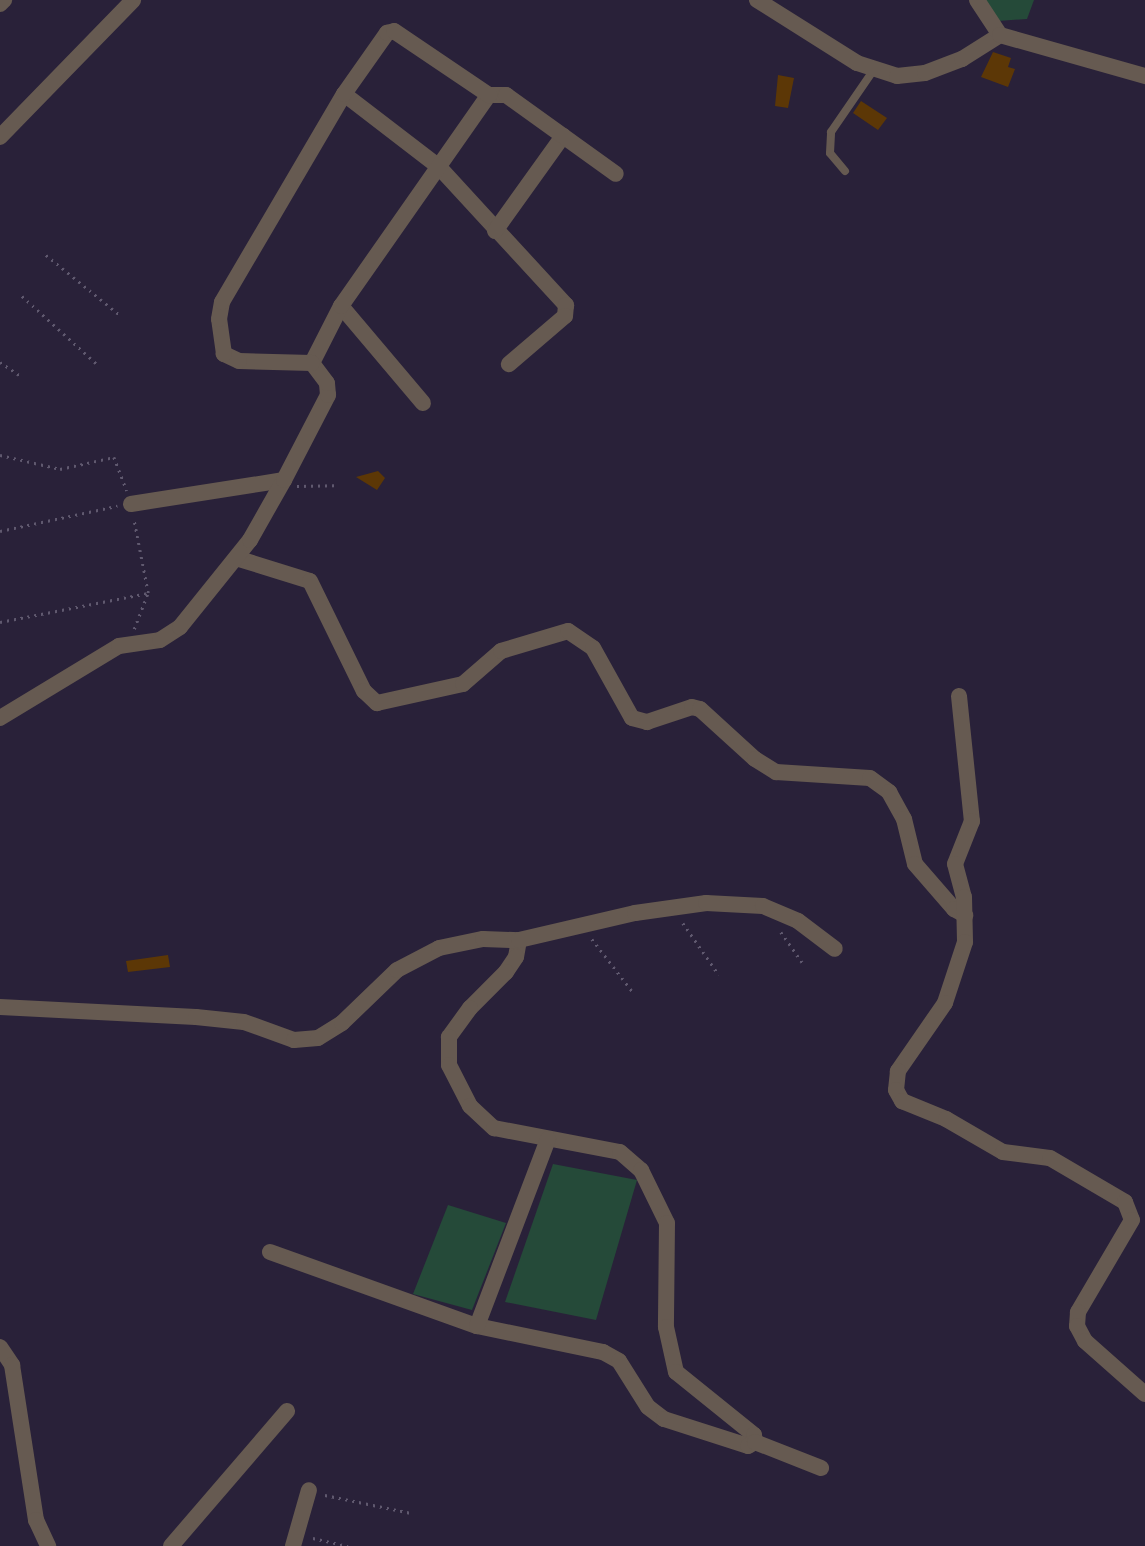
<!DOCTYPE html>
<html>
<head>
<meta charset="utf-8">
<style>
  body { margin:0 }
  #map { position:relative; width:1145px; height:1546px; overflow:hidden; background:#292139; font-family:Mulish,sans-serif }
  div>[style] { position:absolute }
  .green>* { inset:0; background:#254a39 }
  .building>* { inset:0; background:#5c3706 }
  .path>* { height:2.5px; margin-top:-1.25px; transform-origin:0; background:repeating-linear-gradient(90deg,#60596f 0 2px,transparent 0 7px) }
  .lane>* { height:8px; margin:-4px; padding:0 4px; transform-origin:4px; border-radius:4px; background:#665a51 }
  .street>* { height:16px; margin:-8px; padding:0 8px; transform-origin:8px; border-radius:8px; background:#665a51 }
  span { translate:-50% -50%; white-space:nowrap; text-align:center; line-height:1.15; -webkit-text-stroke:5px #292139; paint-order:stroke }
</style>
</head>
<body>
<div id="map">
  <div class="green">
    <i style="clip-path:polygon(984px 0,1034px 0,1027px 19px,998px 21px)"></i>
    <i style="clip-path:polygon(553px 1164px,637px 1180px,596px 1320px,505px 1302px)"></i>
    <i style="clip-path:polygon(448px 1205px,506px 1223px,472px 1310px,413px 1294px)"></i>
  </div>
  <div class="building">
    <i style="clip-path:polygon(993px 52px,1011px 58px,1008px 67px,1015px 69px,1008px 87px,981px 77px)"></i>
    <i style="clip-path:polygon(778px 75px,794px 78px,788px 108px,775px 106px)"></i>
    <i style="clip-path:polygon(861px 101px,887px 118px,878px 130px,853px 113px)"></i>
    <i style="clip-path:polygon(378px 471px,385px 478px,377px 490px,356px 477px)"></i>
    <i style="clip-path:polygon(168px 955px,170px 967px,128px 972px,126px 961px)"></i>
  </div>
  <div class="path">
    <i style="left:46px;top:255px;width:97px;rotate:39.1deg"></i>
    <i style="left:22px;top:296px;width:101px;rotate:42.2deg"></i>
    <i style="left:0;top:362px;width:25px;rotate:34deg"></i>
    <i style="left:0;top:455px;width:62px;rotate:13.1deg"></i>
    <i style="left:60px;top:469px;width:55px;rotate:-12.5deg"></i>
    <i style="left:114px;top:457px;width:36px;rotate:69deg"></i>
    <i style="left:297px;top:486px;width:39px;rotate:-1deg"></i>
    <i style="left:0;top:531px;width:120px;rotate:-12.1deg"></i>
    <i style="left:0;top:622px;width:151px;rotate:-11.1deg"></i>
    <i style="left:134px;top:629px;width:39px;rotate:-69deg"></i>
    <i style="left:148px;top:593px;width:73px;rotate:-101deg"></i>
    <i style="left:683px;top:923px;width:63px;rotate:55.3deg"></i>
    <i style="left:781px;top:932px;width:39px;rotate:55deg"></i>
    <i style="left:592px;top:939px;width:66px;rotate:52.4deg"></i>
    <i style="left:325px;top:1495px;width:88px;rotate:11.8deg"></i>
    <i style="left:313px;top:1538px;width:36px;rotate:13deg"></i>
  </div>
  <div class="lane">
    <i style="left:845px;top:171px;width:23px;rotate:-130deg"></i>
    <i style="left:830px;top:153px;width:21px;rotate:-87deg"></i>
    <i style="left:831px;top:132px;width:74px;rotate:-55.5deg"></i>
  </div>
  <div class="street">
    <i style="left:757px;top:0;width:118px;rotate:32.2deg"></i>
    <i style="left:857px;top:63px;width:42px;rotate:18deg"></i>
    <i style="left:897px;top:76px;width:28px;rotate:-6deg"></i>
    <i style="left:925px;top:73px;width:40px;rotate:-21deg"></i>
    <i style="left:962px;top:59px;width:45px;rotate:-32.3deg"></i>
    <i style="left:977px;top:0;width:42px;rotate:56.7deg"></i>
    <i style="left:1000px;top:35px;width:151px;rotate:15.8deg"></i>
    <i style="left:0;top:4px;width:6px;rotate:-45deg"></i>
    <i style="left:344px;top:94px;width:120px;rotate:37.5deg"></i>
    <i style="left:439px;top:167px;width:188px;rotate:47.4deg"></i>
    <i style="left:566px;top:305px;width:11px;rotate:95deg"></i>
    <i style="left:565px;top:316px;width:74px;rotate:139.4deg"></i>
    <i style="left:0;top:137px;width:191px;rotate:-45.8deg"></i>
    <i style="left:495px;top:231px;width:117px;rotate:-54.4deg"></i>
    <i style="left:341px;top:306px;width:127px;rotate:49.8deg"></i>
    <i style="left:312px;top:363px;width:64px;rotate:-63deg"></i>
    <i style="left:341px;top:306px;width:258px;rotate:-55deg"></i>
    <i style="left:489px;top:95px;width:17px"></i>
    <i style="left:506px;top:95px;width:135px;rotate:35.7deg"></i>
    <i style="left:131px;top:504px;width:155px;rotate:-8.9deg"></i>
    <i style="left:236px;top:558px;width:77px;rotate:17.3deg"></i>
    <i style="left:310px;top:581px;width:123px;rotate:63.9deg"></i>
    <i style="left:364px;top:691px;width:18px;rotate:43deg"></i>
    <i style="left:377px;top:703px;width:88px;rotate:-12.5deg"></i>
    <i style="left:463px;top:684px;width:50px;rotate:-41deg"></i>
    <i style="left:501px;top:651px;width:70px;rotate:-16.6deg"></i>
    <i style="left:568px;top:631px;width:30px;rotate:34deg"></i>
    <i style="left:593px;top:648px;width:80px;rotate:60.9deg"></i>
    <i style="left:632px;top:718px;width:16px;rotate:15deg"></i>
    <i style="left:647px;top:722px;width:47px;rotate:-18.4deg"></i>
    <i style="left:692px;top:707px;width:8px;rotate:14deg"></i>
    <i style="left:700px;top:709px;width:74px;rotate:42.3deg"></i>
    <i style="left:755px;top:759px;width:25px;rotate:32deg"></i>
    <i style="left:776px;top:772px;width:94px;rotate:3.7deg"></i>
    <i style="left:870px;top:778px;width:24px;rotate:36deg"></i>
    <i style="left:889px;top:792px;width:31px;rotate:61deg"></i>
    <i style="left:904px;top:819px;width:46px;rotate:76.3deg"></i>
    <i style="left:915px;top:864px;width:60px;rotate:49.1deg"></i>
    <i style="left:954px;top:909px;width:13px;rotate:29deg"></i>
    <i style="left:959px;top:696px;width:126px;rotate:84.1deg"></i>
    <i style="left:972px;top:821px;width:46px;rotate:111.6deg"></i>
    <i style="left:955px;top:864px;width:34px;rotate:75deg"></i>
    <i style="left:964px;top:897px;width:45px;rotate:88.7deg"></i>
    <i style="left:965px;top:942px;width:64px;rotate:108.2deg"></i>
    <i style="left:945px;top:1003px;width:83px;rotate:124.7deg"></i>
    <i style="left:898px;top:1071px;width:19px;rotate:96deg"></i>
    <i style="left:896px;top:1090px;width:13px;rotate:61deg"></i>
    <i style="left:902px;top:1101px;width:48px;rotate:22.2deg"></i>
    <i style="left:946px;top:1119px;width:66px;rotate:30.1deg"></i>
    <i style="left:1003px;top:1152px;width:47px;rotate:7.3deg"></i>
    <i style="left:1050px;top:1158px;width:87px;rotate:30.4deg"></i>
    <i style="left:1125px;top:1202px;width:19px;rotate:69deg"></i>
    <i style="left:1132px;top:1220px;width:107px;rotate:120.4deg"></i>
    <i style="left:1078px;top:1312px;width:14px;rotate:94deg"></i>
    <i style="left:1077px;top:1326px;width:17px;rotate:62deg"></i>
    <i style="left:1085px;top:1341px;width:80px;rotate:41.5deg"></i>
    <i style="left:0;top:718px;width:139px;rotate:-31.2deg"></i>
    <i style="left:119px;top:646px;width:41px;rotate:-8.3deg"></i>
    <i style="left:160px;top:640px;width:24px;rotate:-33deg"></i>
    <i style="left:180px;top:627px;width:112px;rotate:-51.2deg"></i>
    <i style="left:250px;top:540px;width:69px;rotate:-60.5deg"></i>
    <i style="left:284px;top:480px;width:96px;rotate:-62.6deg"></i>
    <i style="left:328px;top:395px;width:12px;rotate:-95deg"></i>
    <i style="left:327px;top:383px;width:25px;rotate:-127deg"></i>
    <i style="left:312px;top:363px;width:73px;rotate:-178.4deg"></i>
    <i style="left:239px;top:361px;width:17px;rotate:-155deg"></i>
    <i style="left:224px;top:354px;width:35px;rotate:-98deg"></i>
    <i style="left:219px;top:319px;width:17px;rotate:-80deg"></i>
    <i style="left:222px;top:302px;width:241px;rotate:-59.6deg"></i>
    <i style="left:344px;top:94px;width:75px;rotate:-54.8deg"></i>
    <i style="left:387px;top:33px;width:7px;rotate:-16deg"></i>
    <i style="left:394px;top:31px;width:115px;rotate:34deg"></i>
    <i style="left:519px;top:940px;width:17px;rotate:100deg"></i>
    <i style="left:516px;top:957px;width:18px;rotate:124deg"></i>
    <i style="left:506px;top:972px;width:51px;rotate:135deg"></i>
    <i style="left:470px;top:1008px;width:36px;rotate:126deg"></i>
    <i style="left:449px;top:1037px;width:28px;rotate:90deg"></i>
    <i style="left:449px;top:1065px;width:46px;rotate:62.9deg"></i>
    <i style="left:470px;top:1106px;width:33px;rotate:43deg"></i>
    <i style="left:494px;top:1128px;width:128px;rotate:10.8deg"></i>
    <i style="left:620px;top:1152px;width:28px;rotate:41deg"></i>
    <i style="left:641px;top:1170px;width:59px;rotate:63.9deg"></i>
    <i style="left:667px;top:1223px;width:104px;rotate:90.6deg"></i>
    <i style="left:666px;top:1327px;width:46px;rotate:77.5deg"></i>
    <i style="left:676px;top:1372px;width:100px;rotate:38.9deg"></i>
    <i style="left:754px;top:1435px;width:7px;rotate:82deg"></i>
    <i style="left:0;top:1007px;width:196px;rotate:2.9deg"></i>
    <i style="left:196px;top:1017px;width:48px;rotate:5.9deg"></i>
    <i style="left:244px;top:1022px;width:53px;rotate:19.8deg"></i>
    <i style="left:294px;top:1040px;width:24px;rotate:-5deg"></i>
    <i style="left:318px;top:1038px;width:28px;rotate:-32deg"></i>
    <i style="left:342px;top:1023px;width:76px;rotate:-43.9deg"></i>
    <i style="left:397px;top:970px;width:47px;rotate:-27.6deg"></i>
    <i style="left:439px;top:948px;width:45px;rotate:-11.6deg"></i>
    <i style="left:483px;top:939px;width:36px;rotate:2deg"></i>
    <i style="left:519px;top:940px;width:119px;rotate:-13.1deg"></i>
    <i style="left:635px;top:913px;width:72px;rotate:-8deg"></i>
    <i style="left:706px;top:903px;width:57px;rotate:3deg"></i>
    <i style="left:763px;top:906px;width:38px;rotate:23deg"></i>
    <i style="left:798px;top:921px;width:46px;rotate:37.1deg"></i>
    <i style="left:270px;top:1252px;width:220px;rotate:19.7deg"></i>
    <i style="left:477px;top:1326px;width:129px;rotate:11.7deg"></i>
    <i style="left:603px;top:1352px;width:18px;rotate:29deg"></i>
    <i style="left:619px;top:1361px;width:54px;rotate:57.8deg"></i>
    <i style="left:648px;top:1407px;width:20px;rotate:37deg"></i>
    <i style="left:664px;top:1419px;width:88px;rotate:17.8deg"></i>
    <i style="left:748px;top:1446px;width:8px;rotate:-30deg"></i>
    <i style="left:755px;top:1442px;width:71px;rotate:21.5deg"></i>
    <i style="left:477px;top:1326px;width:200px;rotate:-69.2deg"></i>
    <i style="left:0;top:1347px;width:22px;rotate:56deg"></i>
    <i style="left:12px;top:1365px;width:157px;rotate:81.2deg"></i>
    <i style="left:36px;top:1520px;width:29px;rotate:65deg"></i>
    <i style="left:171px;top:1546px;width:178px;rotate:-49.3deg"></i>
    <i style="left:293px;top:1546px;width:58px;rotate:-74.1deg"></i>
  </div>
</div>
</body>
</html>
